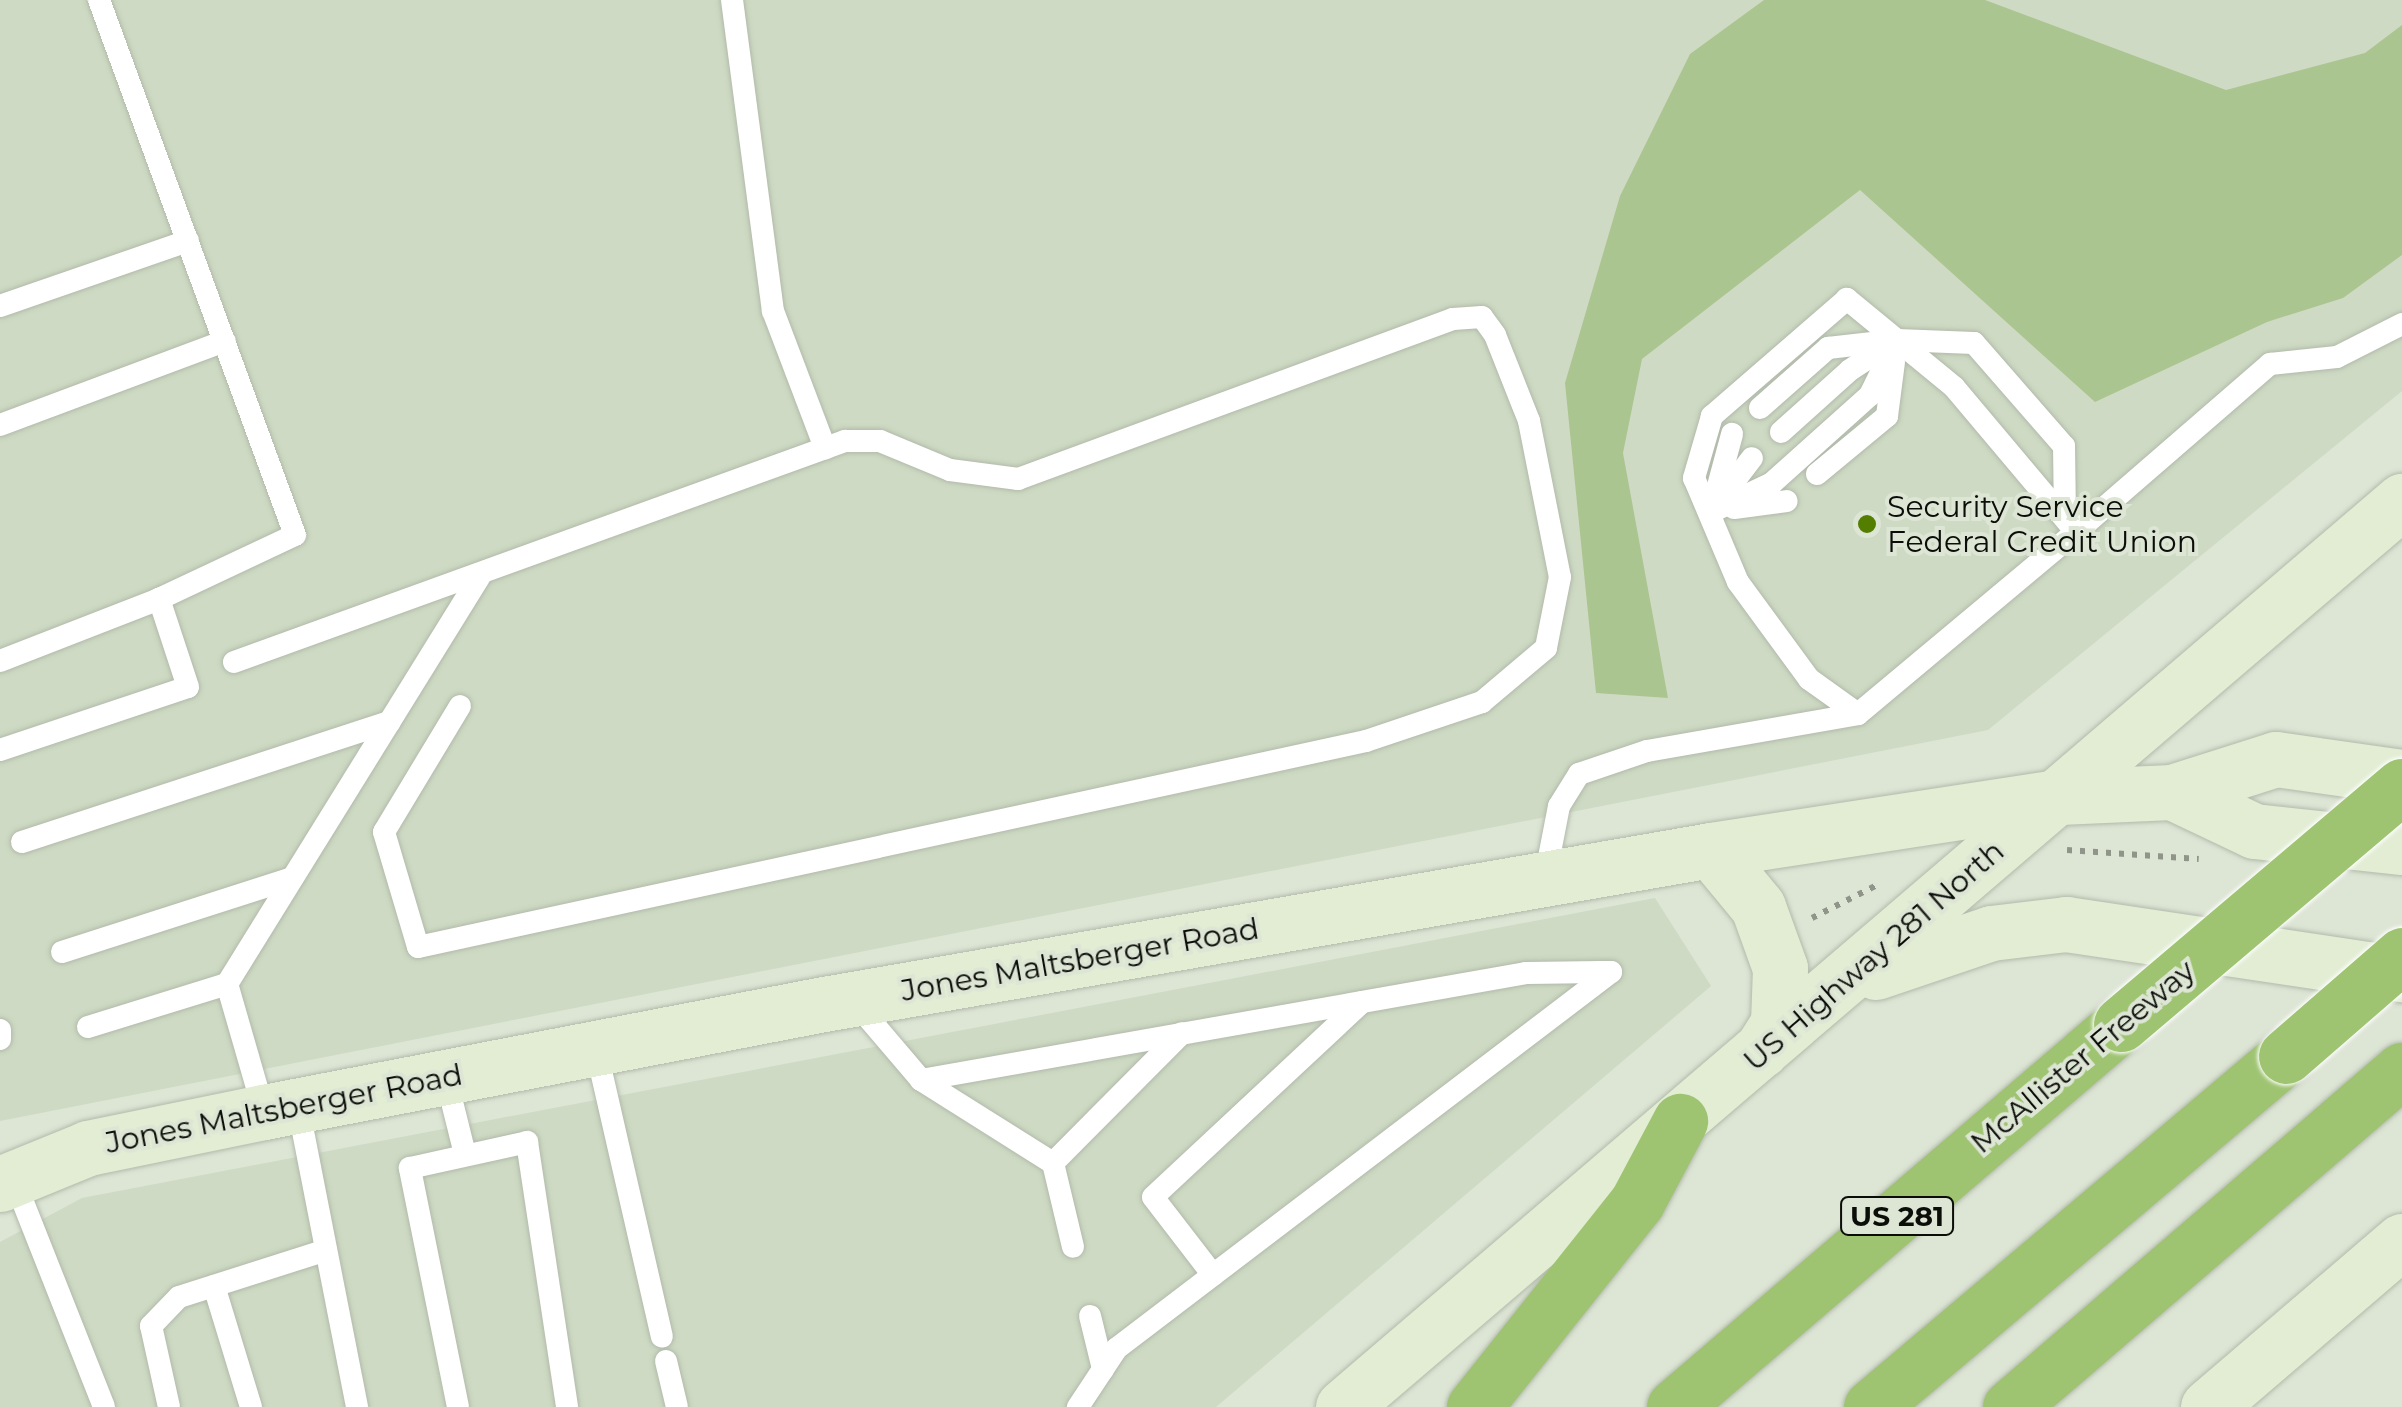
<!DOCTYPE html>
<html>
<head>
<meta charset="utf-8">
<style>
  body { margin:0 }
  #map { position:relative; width:2402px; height:1407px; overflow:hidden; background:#dde5d5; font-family:Montserrat,sans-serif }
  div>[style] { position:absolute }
  .built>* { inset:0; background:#cedac3 }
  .green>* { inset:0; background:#abc591 }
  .path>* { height:6px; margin-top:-3px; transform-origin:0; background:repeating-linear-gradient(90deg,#8f9589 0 5px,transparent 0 13px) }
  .roads { filter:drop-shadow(0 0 2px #b2baab) drop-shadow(0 0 2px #b2baab) }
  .lane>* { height:22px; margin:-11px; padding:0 11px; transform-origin:11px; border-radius:11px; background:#fff }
  .secondary>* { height:55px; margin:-27.5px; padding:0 27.5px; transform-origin:27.5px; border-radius:27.5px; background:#e2edd4 }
  .highway>* { height:55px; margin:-27.5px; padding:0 27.5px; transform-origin:27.5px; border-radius:27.5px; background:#9ec471 }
  .bridges { filter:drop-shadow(0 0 2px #fff) drop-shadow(0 0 2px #fff) }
  .highway-bridge>* { height:55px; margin:-27.5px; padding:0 27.5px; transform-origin:27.5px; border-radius:27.5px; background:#9ec471 }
  .dots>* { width:28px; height:28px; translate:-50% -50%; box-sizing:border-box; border:5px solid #dde5d5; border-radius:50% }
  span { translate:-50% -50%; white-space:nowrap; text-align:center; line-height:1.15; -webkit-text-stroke:8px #dde5d5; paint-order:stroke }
  .shield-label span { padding:2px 8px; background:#dde5d5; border:2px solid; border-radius:8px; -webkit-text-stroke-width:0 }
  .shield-label { font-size:28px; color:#0b0d08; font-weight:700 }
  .poi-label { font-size:30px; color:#0b0d08 }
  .left { translate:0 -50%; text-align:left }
  .street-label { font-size:30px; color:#0b0d08 }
</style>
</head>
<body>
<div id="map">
  <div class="built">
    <i style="clip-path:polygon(0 0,2402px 0,2402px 391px,1988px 730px,0 1121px)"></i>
    <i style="clip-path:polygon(1655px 898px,1711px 986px,1216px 1407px,0 1407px,0 1242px,82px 1198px)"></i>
  </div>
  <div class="green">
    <i style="clip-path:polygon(1764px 0,1985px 0,2226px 90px,2365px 53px,2402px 25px,2402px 255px,2343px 298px,2267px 322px,2095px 402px,1860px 190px,1642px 359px,1623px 453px,1668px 698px,1596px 693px,1565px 383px,1620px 196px,1690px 54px)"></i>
  </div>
  <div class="path">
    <i style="left:2067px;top:850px;width:132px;rotate:3.9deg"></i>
    <i style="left:1812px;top:918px;width:73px;rotate:-26.9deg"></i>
  </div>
  <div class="roads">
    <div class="lane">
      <i style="left:732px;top:0;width:314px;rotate:82.5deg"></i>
      <i style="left:773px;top:311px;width:147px;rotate:69.2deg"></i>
      <i style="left:0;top:306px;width:199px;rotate:-19.1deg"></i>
      <i style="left:1760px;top:408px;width:91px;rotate:-41.4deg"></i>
      <i style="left:1828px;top:348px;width:69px;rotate:-6.6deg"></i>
      <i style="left:1897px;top:340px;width:77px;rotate:2.2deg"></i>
      <i style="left:1974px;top:343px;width:137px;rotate:48.9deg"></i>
      <i style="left:2064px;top:446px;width:72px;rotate:89.2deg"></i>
      <i style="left:0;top:425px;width:240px;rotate:-20.5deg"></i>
      <i style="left:1781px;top:432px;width:93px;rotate:-41.9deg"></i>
      <i style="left:1850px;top:370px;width:48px;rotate:-33deg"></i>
      <i style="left:1817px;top:474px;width:91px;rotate:-39.6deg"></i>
      <i style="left:1887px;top:416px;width:54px;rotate:-82.6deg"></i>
      <i style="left:1719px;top:501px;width:54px;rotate:-52.5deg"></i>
      <i style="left:1734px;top:508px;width:53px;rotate:-7.5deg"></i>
      <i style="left:1711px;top:512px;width:68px;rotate:-25.4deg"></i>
      <i style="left:1772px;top:483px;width:132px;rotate:-41.9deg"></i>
      <i style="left:1870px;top:395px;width:61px;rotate:-63.9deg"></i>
      <i style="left:1711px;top:512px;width:81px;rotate:-74.9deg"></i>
      <i style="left:2076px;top:532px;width:257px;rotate:-40.9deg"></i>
      <i style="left:2270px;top:364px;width:67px;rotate:-6deg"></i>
      <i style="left:2337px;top:357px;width:73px;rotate:-26.9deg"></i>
      <i style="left:0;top:661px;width:171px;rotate:-21.3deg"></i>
      <i style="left:234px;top:662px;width:650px;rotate:-19.89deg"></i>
      <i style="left:845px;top:441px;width:35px"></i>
      <i style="left:880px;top:441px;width:76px;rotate:22.5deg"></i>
      <i style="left:950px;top:470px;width:69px;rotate:7.5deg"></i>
      <i style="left:1018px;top:479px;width:463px;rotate:-20.2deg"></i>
      <i style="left:1453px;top:319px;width:29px;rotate:-4deg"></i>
      <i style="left:1482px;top:317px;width:22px;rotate:54deg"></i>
      <i style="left:1495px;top:335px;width:92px;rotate:68.4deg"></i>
      <i style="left:1529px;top:421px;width:159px;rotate:78.8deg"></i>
      <i style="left:1560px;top:577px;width:72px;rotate:101.2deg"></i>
      <i style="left:1546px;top:648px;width:84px;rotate:139.8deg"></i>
      <i style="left:1482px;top:702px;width:122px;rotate:161.4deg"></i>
      <i style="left:1366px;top:741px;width:970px;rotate:167.74deg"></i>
      <i style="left:418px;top:947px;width:120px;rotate:-106.5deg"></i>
      <i style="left:384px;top:832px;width:147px;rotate:-58.9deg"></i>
      <i style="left:0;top:750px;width:198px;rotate:-18.5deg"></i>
      <i style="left:188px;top:687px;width:93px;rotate:-108.2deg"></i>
      <i style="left:159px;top:599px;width:150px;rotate:-25.2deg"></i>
      <i style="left:295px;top:535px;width:570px;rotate:-110.12deg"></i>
      <i style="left:22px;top:842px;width:387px;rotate:-18.1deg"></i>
      <i style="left:1545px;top:878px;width:73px;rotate:-79deg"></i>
      <i style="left:1559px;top:806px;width:38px;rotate:-58deg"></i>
      <i style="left:1579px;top:774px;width:72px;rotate:-18.7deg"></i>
      <i style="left:1647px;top:751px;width:214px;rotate:-9.9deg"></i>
      <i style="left:1858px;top:714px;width:284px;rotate:-39.9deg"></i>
      <i style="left:2076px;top:532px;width:189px;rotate:-130.1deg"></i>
      <i style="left:1954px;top:387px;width:139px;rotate:-140.6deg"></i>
      <i style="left:1847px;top:299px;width:179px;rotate:139.1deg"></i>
      <i style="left:1712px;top:416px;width:65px;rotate:106.2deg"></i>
      <i style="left:1694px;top:478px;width:113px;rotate:67.1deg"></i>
      <i style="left:1738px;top:582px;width:120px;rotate:53.8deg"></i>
      <i style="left:1809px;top:679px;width:60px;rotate:35.5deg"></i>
      <i style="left:62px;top:952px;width:242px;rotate:-17.8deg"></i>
      <i style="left:853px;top:1000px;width:105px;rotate:49.6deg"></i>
      <i style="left:921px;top:1080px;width:614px;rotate:-10.03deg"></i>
      <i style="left:1526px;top:973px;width:85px;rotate:-0.7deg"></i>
      <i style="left:1611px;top:972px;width:621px;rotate:142.72deg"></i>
      <i style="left:1117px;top:1348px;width:71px;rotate:123.5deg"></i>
      <i style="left:88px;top:1027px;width:145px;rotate:-17.2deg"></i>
      <i style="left:0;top:1030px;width:9px;rotate:90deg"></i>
      <i style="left:596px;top:1049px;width:295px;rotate:77.1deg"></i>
      <i style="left:446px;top:1078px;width:78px;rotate:76deg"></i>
      <i style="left:921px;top:1080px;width:156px;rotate:32.2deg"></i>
      <i style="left:1053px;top:1163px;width:183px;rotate:-45.2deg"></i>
      <i style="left:298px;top:1106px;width:307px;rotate:78.9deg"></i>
      <i style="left:264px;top:1112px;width:133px;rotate:-106.1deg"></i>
      <i style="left:227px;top:984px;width:478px;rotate:-58.2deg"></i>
      <i style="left:1053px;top:1163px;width:86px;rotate:76.6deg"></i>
      <i style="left:13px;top:1177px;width:247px;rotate:68.4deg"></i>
      <i style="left:1213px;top:1275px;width:98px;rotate:-127.6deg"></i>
      <i style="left:1153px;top:1197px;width:286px;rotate:-43deg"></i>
      <i style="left:214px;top:1286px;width:127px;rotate:73deg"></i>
      <i style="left:1090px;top:1316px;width:55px;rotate:76.2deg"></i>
      <i style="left:666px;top:1361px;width:47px;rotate:76.6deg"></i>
      <i style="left:169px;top:1407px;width:83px;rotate:-102.5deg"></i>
      <i style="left:151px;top:1326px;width:40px;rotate:-46deg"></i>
      <i style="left:179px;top:1297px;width:154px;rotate:-17.7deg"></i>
      <i style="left:458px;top:1407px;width:244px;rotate:-101.4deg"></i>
      <i style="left:410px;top:1168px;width:120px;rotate:-12.5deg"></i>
      <i style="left:527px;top:1142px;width:268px;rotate:81.4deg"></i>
    </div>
    <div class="secondary">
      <i style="left:2172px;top:792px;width:91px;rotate:25.4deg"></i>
      <i style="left:2254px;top:831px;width:149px;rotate:6.2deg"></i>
      <i style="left:1711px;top:850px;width:74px;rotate:50.5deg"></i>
      <i style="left:1758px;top:907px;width:65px;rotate:70.2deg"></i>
      <i style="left:1780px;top:968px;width:55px;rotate:92.1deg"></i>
      <i style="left:1778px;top:1023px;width:32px;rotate:122deg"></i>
      <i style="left:1876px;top:972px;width:121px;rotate:-18.7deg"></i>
      <i style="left:1991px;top:933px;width:76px;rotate:-6.8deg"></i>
      <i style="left:2066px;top:924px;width:340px;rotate:8.5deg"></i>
      <i style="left:0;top:1184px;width:95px;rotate:-22.2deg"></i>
      <i style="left:88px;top:1148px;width:180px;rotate:-11.6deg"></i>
      <i style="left:264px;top:1112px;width:570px;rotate:-10.92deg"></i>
      <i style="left:824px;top:1004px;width:900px;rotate:-9.85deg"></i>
      <i style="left:1711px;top:850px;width:352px;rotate:-8.7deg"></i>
      <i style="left:2059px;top:797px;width:113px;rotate:-2.5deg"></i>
      <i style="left:2172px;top:792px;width:109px;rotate:-17.6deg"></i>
      <i style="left:2276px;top:759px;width:127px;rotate:8.1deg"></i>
      <i style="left:1343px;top:1407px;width:1394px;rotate:-40.55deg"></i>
      <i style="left:2208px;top:1407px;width:255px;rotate:-40.6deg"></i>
    </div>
    <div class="highway">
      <i style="left:1474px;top:1407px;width:262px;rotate:-51.5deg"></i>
      <i style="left:1637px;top:1202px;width:92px;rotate:-62deg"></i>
      <i style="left:1674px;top:1407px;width:589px;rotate:-40.59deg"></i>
      <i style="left:1871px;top:1407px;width:544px;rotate:-40.22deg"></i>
      <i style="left:2010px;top:1407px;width:517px;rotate:-40.69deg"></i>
    </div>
  </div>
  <div class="bridges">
    <div class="highway-bridge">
      <i style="left:2121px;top:1024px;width:368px;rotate:-40.3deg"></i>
      <i style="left:2286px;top:1056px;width:154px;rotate:-41deg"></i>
    </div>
  </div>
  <div class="dots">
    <i style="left:1867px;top:524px;background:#537e00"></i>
  </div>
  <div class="shield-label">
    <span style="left:1897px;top:1216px">US 281</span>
  </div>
  <div class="poi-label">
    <span class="left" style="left:1887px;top:524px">Security Service<br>Federal Credit Union</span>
  </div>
  <div class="street-label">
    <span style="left:1874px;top:956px;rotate:-41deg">US Highway 281 North</span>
    <span style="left:1080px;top:960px;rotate:-10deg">Jones Maltsberger Road</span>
    <span style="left:2083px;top:1057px;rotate:-40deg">McAllister Freeway</span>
    <span style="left:284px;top:1109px;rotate:-11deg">Jones Maltsberger Road</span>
  </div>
</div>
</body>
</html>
